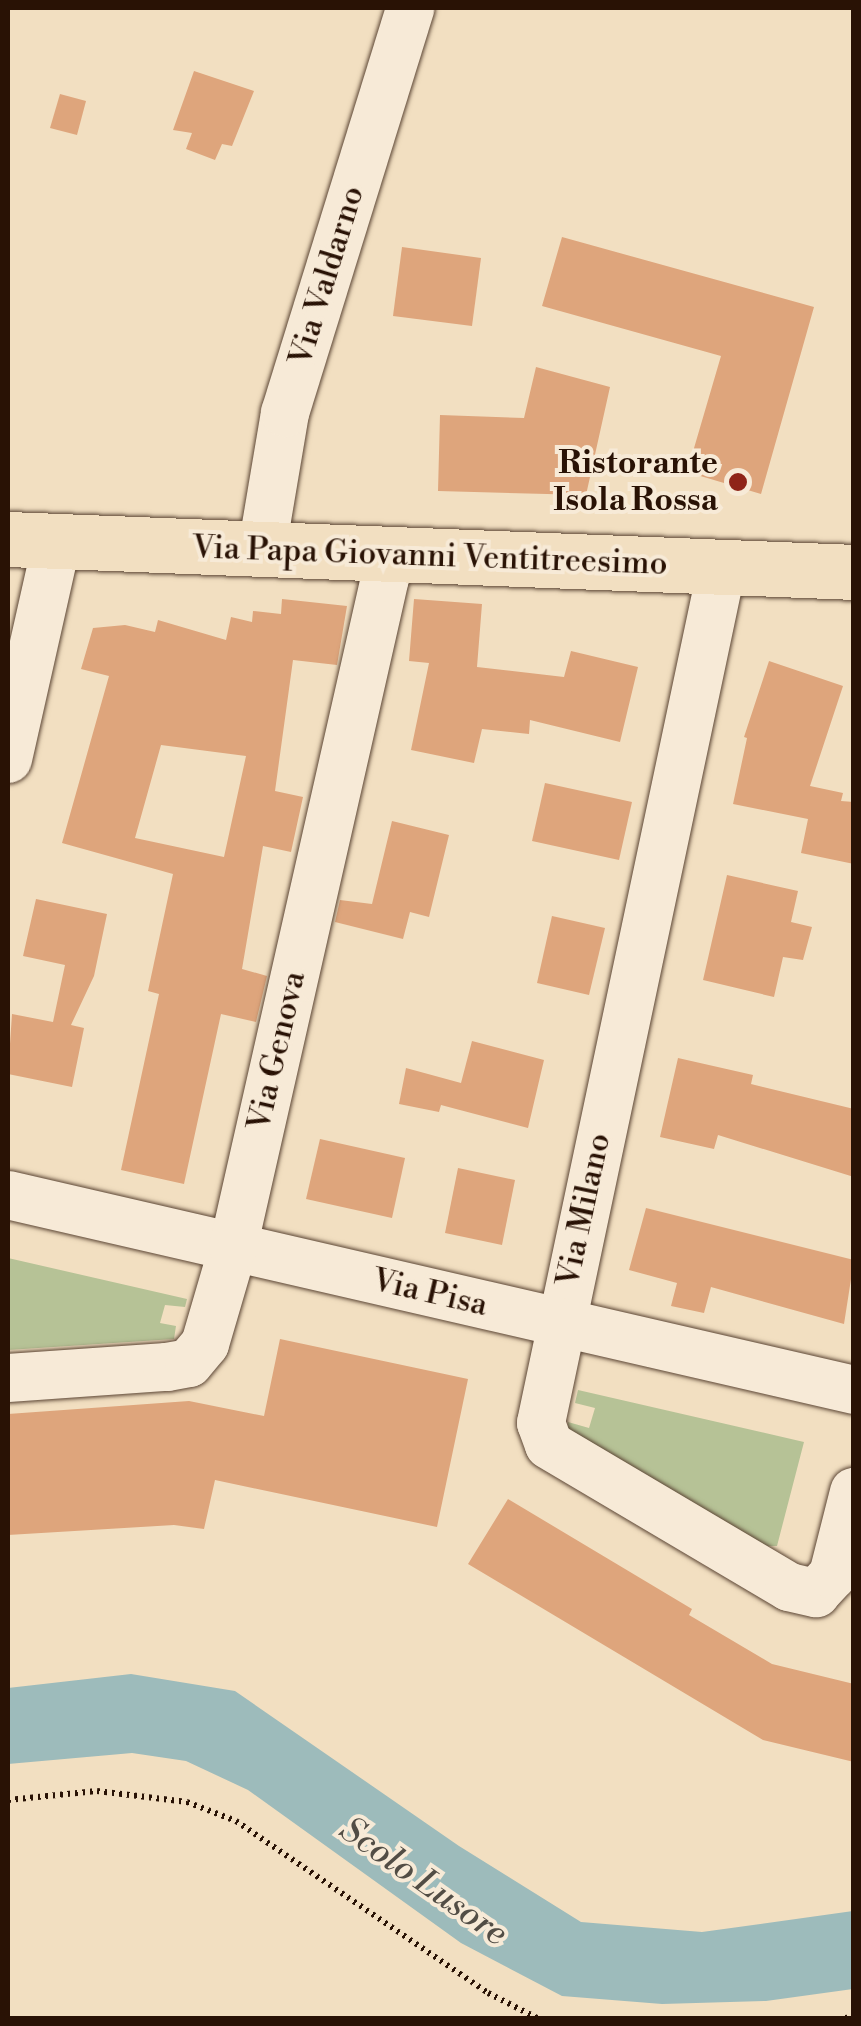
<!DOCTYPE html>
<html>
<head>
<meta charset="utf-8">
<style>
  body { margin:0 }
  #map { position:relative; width:861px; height:2026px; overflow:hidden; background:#f2dfc1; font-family:"Libre Bodoni",serif }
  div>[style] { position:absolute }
  .green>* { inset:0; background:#b6c296 }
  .water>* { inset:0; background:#9dbbbb }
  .building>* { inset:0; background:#dea57c }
  .path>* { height:6px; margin-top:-3px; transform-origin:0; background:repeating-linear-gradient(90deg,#291205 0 2.5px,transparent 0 7.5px) }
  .roads { filter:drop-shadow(0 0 2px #5b4534) drop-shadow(0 0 2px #5b4534) }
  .minor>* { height:48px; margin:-24px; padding:0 24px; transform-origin:24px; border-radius:24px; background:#f7ead7 }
  .major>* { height:55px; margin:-27.5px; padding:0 27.5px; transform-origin:27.5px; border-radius:27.5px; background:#f2dfc1 }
  .dots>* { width:28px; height:28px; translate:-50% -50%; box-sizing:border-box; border:5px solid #f7ead7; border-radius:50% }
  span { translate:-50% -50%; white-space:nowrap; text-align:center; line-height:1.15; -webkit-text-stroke:8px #f7ead7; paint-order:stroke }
  .street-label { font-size:32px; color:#291205 }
  .poi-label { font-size:32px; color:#291205; font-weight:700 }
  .right { translate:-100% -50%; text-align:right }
  .water-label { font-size:35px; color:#524d45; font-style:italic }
  .frame { position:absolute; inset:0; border:10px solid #291205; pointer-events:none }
</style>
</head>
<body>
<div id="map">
  <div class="green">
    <i style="clip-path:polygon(8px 1258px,187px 1299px,185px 1307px,165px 1305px,160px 1323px,176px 1326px,174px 1339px,8px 1350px)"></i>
    <i style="clip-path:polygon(578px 1390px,804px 1442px,777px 1546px,767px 1546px,567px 1433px,568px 1422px,589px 1428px,595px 1408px,575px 1403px)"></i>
  </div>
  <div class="water">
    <i style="clip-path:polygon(131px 1674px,235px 1691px,459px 1846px,581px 1922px,702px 1932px,853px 1911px,853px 1989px,766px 2001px,662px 2004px,562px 1996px,461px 1943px,248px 1790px,186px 1761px,132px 1753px,8px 1764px,8px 1688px)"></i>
  </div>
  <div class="building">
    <i style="clip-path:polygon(194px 71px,254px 91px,232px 146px,222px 144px,215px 160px,186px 149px,192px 133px,173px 130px)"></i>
    <i style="clip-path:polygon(60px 94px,86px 101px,77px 135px,50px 128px)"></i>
    <i style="clip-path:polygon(562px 237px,814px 307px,761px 494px,687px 472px,721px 356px,542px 306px)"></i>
    <i style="clip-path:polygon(402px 247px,481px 258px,472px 326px,393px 316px)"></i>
    <i style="clip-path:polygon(536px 367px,610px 387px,586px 495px,438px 491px,440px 415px,524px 418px)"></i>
    <i style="clip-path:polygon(evenodd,282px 599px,347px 606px,337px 665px,293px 660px,275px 791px,303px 797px,291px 852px,263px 846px,242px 969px,267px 976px,256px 1022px,221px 1014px,184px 1184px,121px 1170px,159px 994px,148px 991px,173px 874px,62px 843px,109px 676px,81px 669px,93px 628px,125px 625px,155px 632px,158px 620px,226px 640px,231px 617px,252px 622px,253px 611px,281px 614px,282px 599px,161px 745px,246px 756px,224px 857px,135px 838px,161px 745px)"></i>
    <i style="clip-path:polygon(414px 599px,482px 604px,477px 667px,564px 677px,571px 651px,638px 667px,620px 742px,530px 720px,529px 734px,482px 729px,474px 763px,411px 750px,429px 663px,409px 661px)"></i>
    <i style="clip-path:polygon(769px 661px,843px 686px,810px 786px,843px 793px,841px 801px,854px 802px,854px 864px,801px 853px,808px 819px,733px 804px,747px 738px,744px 737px)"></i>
    <i style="clip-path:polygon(545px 783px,632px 802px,619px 860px,532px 841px)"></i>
    <i style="clip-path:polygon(392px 821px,449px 835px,429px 917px,410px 912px,403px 939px,335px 922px,340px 900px,372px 904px)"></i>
    <i style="clip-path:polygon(727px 875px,798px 891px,791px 922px,812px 927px,803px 960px,783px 957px,774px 997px,703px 980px)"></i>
    <i style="clip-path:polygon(36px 899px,107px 914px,94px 976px,71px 1025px,84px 1028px,72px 1087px,8px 1074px,12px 1014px,53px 1022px,65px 965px,23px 956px)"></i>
    <i style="clip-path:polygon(552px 916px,605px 928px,589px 995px,537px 983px)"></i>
    <i style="clip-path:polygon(472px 1041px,544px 1060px,528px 1128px,441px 1105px,439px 1112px,399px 1104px,406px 1068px,461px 1083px)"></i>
    <i style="clip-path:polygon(678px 1058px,753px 1075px,751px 1084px,854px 1109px,854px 1177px,718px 1135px,714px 1149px,660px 1137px)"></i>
    <i style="clip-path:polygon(320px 1139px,405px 1158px,392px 1218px,306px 1199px)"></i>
    <i style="clip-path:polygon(458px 1168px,515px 1180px,502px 1245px,445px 1233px)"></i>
    <i style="clip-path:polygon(646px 1208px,854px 1260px,844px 1324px,711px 1287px,704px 1313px,671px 1306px,677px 1283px,629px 1270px)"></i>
    <i style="clip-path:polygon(280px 1339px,468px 1379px,437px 1527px,215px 1480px,204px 1529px,174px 1525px,8px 1535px,8px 1414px,189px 1401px,264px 1416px)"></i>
    <i style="clip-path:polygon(508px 1499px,692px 1609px,689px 1615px,772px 1664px,854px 1684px,854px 1762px,763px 1740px,468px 1564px)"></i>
  </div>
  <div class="path">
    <i style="left:8px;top:1800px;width:89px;rotate:-5.8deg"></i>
    <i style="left:97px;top:1791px;width:91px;rotate:7deg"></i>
    <i style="left:187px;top:1802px;width:53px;rotate:21.2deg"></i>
    <i style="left:236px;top:1821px;width:305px;rotate:34.3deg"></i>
    <i style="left:488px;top:1993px;width:55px;rotate:27deg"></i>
    <i style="left:845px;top:2018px;width:9px;rotate:-6deg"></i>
  </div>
  <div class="roads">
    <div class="minor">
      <i style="left:262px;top:549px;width:138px;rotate:-80.4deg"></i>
      <i style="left:285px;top:413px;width:424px;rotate:-72.8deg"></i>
      <i style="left:722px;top:567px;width:875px;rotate:101.94deg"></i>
      <i style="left:541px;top:1423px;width:23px;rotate:70deg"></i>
      <i style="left:549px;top:1445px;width:279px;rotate:30.6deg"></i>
      <i style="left:789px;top:1587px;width:28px;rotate:13deg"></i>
      <i style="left:816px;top:1593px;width:25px;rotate:-47deg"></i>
      <i style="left:833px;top:1575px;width:86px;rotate:-75.8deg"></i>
      <i style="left:8px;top:759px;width:223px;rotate:-77.3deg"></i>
      <i style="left:8px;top:1195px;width:868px;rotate:12.98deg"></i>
      <i style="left:8px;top:1378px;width:159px;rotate:-4deg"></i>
      <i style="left:167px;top:1367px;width:22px;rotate:-10deg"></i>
      <i style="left:189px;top:1363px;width:25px;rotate:-50deg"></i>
      <i style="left:205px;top:1344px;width:100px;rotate:-73.7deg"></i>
      <i style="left:233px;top:1248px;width:687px;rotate:-77.22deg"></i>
      <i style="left:385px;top:578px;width:24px;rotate:-90deg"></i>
    </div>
    <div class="major">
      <i style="left:8px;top:539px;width:847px;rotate:2.23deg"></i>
    </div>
  </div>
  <div class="dots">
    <i style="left:738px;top:482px;background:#8f2418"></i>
  </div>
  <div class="street-label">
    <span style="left:327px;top:276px;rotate:-73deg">Via Valdarno</span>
    <span style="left:430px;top:556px;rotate:2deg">Via Papa Giovanni Ventitreesimo</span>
    <span style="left:277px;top:1051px;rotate:-77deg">Via Genova</span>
    <span style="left:584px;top:1210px;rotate:-78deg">Via Milano</span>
    <span style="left:430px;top:1293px;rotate:13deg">Via Pisa</span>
  </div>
  <div class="poi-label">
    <span class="right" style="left:718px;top:482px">Ristorante<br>Isola Rossa</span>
  </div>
  <div class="water-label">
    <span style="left:423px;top:1882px;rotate:35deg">Scolo Lusore</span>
  </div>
  <div class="frame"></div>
</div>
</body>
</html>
